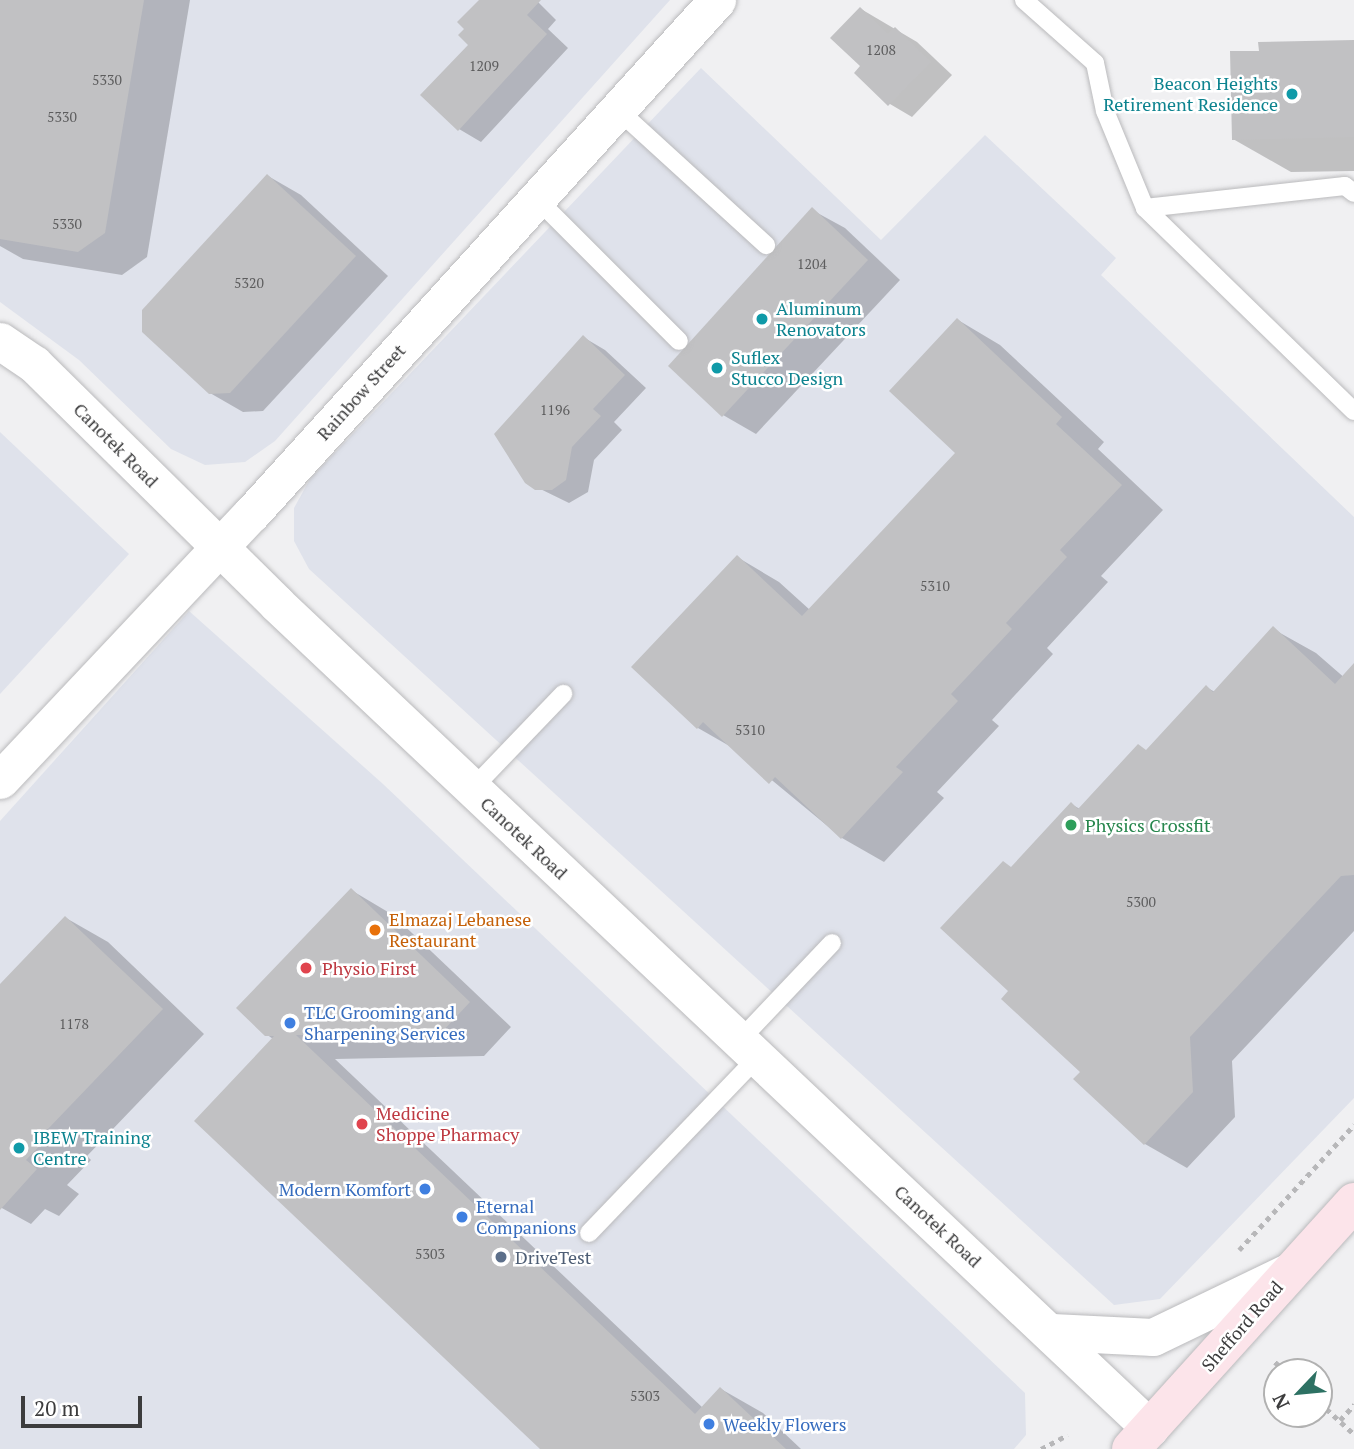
<!DOCTYPE html>
<html>
<head>
<meta charset="utf-8">
<style>
  body { margin:0 }
  #map { position:relative; width:1354px; height:1449px; overflow:hidden; background:#f0f0f2; font-family:"PT Serif",serif }
  div>[style] { position:absolute }
  .built>* { inset:0; background:#dfe2eb }
  .shadow>* { inset:0; background:#0003 }
  .building>* { inset:0; background:#c1c1c3 }
  .path>* { height:4.5px; margin-top:-2.25px; transform-origin:0; background:repeating-linear-gradient(90deg,#b7b7b9 0 5px,transparent 0 10px) }
  .roads { filter:drop-shadow(0 0 2px #bababc) drop-shadow(0 0 2px #bababc) }
  .lane>* { height:18px; margin:-9px; padding:0 9px; transform-origin:9px; border-radius:9px; background:#fff }
  .street>* { height:37px; margin:-18.5px; padding:0 18.5px; transform-origin:18.5px; border-radius:18.5px; background:#fff }
  .secondary>* { height:38px; margin:-19px; padding:0 19px; transform-origin:19px; border-radius:19px; background:#fce4ea }
  .dots>* { width:19px; height:19px; translate:-50% -50%; box-sizing:border-box; border:4px solid #fff; border-radius:50% }
  span { translate:-50% -50%; white-space:nowrap; text-align:center; line-height:1.15; -webkit-text-stroke:5px #fff; paint-order:stroke }
  .number-label { font-size:14px; color:#5d5d5e }
  .number-label span { -webkit-text-stroke-width:0 }
  .culture-label { font-size:18px; color:#0d838f }
  .right { translate:-100% -50%; text-align:right }
  .left { translate:0 -50%; text-align:left }
  .street-label { font-size:18px; color:#3c3c3d }
  .leisure-label { font-size:18px; color:#27864d }
  .food-label { font-size:18px; color:#c56008 }
  .health-label { font-size:18px; color:#be3a42 }
  .shop-label { font-size:18px; color:#366cbe }
  .service-label { font-size:18px; color:#4e5e75 }
  .north { position:absolute; left:1263px; top:1358px; width:70px; height:70px; box-sizing:border-box; background:#fff; border:2px solid #b1b1b1; border-radius:50%; rotate:244deg; font-size:19px; font-weight:700; line-height:28px; text-align:center; color:#3c3c3d }
  .north::after { content:''; display:block; margin:auto; width:24px; height:32px; background:#2d7163; clip-path:polygon(50% 0,100% 100%,50% 72%,0 100%) }
  .scale { position:absolute; left:21px; top:1396px; width:121px; height:32px; box-sizing:border-box; border:4px solid #3c3c3d; border-top:0; padding-left:9px; font-size:21px; line-height:24px; white-space:nowrap; color:#3c3c3d; -webkit-text-stroke:5px #fff; paint-order:stroke }
</style>
</head>
<body>
<div id="map">
  <div class="built">
    <i style="clip-path:polygon(0 0,670px 0,275px 441px,245px 462px,205px 465px,171px 449px,79px 360px,0 302px)"></i>
    <i style="clip-path:polygon(701px 68px,881px 240px,985px 135px,1116px 258px,1101px 275px,1354px 517px,1354px 1098px,1160px 1299px,1114px 1305px,309px 569px,294px 541px,294px 508px,310px 479px)"></i>
    <i style="clip-path:polygon(0 432px,129px 554px,0 694px)"></i>
    <i style="clip-path:polygon(189px 611px,383px 784px,1025px 1393px,1026px 1435px,1014px 1449px,0 1449px,0 821px)"></i>
  </div>
  <div class="shadow">
    <i style="clip-path:polygon(0 0,190px 0,147px 257px,122px 275px,23px 259px,0 246px)"></i>
    <i style="clip-path:polygon(481px 0,536px 0,556px 20px,548px 29px,568px 48px,481px 142px,459px 129px)"></i>
    <i style="clip-path:polygon(861px 9px,917px 42px,952px 75px,912px 117px,890px 104px,863px 66px)"></i>
    <i style="clip-path:polygon(1354px 42px,1354px 171px,1291px 172px,1233px 139px,1260px 52px)"></i>
    <i style="clip-path:polygon(268px 176px,301px 195px,388px 276px,263px 411px,243px 412px,210px 393px)"></i>
    <i style="clip-path:polygon(812px 210px,845px 228px,900px 280px,756px 434px,723px 415px)"></i>
    <i style="clip-path:polygon(958px 320px,1000px 345px,1104px 442px,1098px 449px,1163px 510px,1101px 576px,1108px 582px,1047px 648px,1053px 654px,992px 720px,999px 726px,937px 792px,944px 798px,884px 862px,842px 838px,733px 748px,698px 728px,737px 557px,779px 582px,810px 610px,957px 453px)"></i>
    <i style="clip-path:polygon(583px 337px,605px 350px,646px 388px,614px 422px,622px 430px,594px 460px,588px 492px,569px 503px,526px 482px)"></i>
    <i style="clip-path:polygon(1273px 629px,1316px 653px,1354px 686px,1354px 931px,1232px 1061px,1235px 1117px,1187px 1168px,1145px 1144px,1010px 991px,1012px 868px,1071px 804px,1080px 809px,1147px 751px,1206px 687px,1215px 692px)"></i>
    <i style="clip-path:polygon(351px 890px,393px 915px,511px 1027px,484px 1056px,335px 1059px,703px 1408px,721px 1389px,763px 1413px,801px 1449px,543px 1449px,273px 1039px,266px 1034px)"></i>
    <i style="clip-path:polygon(66px 918px,108px 942px,204px 1034px,87px 1156px,91px 1160px,67px 1185px,79px 1194px,59px 1216px,45px 1209px,31px 1224px,0 1207px,0 986px)"></i>
  </div>
  <div class="building">
    <i style="clip-path:polygon(0 0,144px 0,105px 233px,78px 252px,0 239px)"></i>
    <i style="clip-path:polygon(479px 0,541px 0,527px 15px,547px 34px,458px 131px,420px 95px,468px 45px,458px 35px,464px 29px,457px 22px)"></i>
    <i style="clip-path:polygon(860px 7px,888px 34px,895px 27px,931px 62px,888px 106px,854px 73px,860px 66px,830px 38px)"></i>
    <i style="clip-path:polygon(1354px 40px,1354px 137px,1232px 140px,1230px 51px,1259px 51px,1258px 42px)"></i>
    <i style="clip-path:polygon(267px 174px,356px 256px,230px 393px,209px 394px,142px 332px,142px 310px)"></i>
    <i style="clip-path:polygon(812px 207px,868px 260px,722px 417px,668px 366px)"></i>
    <i style="clip-path:polygon(957px 318px,1062px 417px,1056px 424px,1122px 485px,1060px 550px,1067px 557px,1006px 623px,1012px 629px,951px 694px,958px 701px,896px 767px,903px 772px,841px 839px,775px 777px,769px 784px,703px 722px,697px 729px,631px 667px,737px 555px,802px 616px,955px 453px,889px 391px)"></i>
    <i style="clip-path:polygon(583px 335px,625px 375px,593px 409px,601px 416px,572px 447px,566px 480px,552px 490px,535px 490px,525px 483px,494px 434px)"></i>
    <i style="clip-path:polygon(1273px 626px,1335px 684px,1354px 663px,1354px 875px,1341px 876px,1190px 1037px,1193px 1092px,1144px 1145px,1073px 1079px,1080px 1072px,1001px 999px,1008px 991px,940px 928px,1003px 861px,1011px 867px,1071px 802px,1078px 809px,1138px 744px,1146px 750px,1206px 685px,1213px 692px)"></i>
    <i style="clip-path:polygon(351px 888px,470px 1002px,441px 1033px,296px 1035px,695px 1414px,720px 1387px,786px 1449px,540px 1449px,194px 1121px,274px 1036px,265px 1036px,236px 1008px)"></i>
    <i style="clip-path:polygon(65px 916px,163px 1009px,46px 1131px,50px 1135px,26px 1160px,37px 1169px,0 1210px,0 984px)"></i>
  </div>
  <div class="path">
    <i style="left:1239px;top:1250px;width:170px;rotate:-47.4deg"></i>
    <i style="left:1275px;top:1362px;width:15px;rotate:42deg"></i>
    <i style="left:1319px;top:1402px;width:47px;rotate:42.4deg"></i>
    <i style="left:1340px;top:1420px;width:21px;rotate:-47deg"></i>
    <i style="left:1041px;top:1449px;width:30px;rotate:-28deg"></i>
  </div>
  <div class="roads">
    <div class="lane">
      <i style="left:1024px;top:0;width:95px;rotate:41.6deg"></i>
      <i style="left:1095px;top:63px;width:49px;rotate:78.2deg"></i>
      <i style="left:1105px;top:111px;width:105px;rotate:67.6deg"></i>
      <i style="left:1145px;top:208px;width:291px;rotate:44.2deg"></i>
      <i style="left:617px;top:109px;width:202px;rotate:42.4deg"></i>
      <i style="left:536px;top:198px;width:202px;rotate:45deg"></i>
      <i style="left:1145px;top:208px;width:201px;rotate:-6.3deg"></i>
      <i style="left:1345px;top:186px;width:11px;rotate:38deg"></i>
      <i style="left:472px;top:789px;width:132px;rotate:-46.2deg"></i>
      <i style="left:739px;top:1041px;width:135px;rotate:-46.5deg"></i>
      <i style="left:589px;top:1233px;width:243px;rotate:-46.2deg"></i>
    </div>
    <div class="street">
      <i style="left:0;top:341px;width:41px;rotate:34.1deg"></i>
      <i style="left:34px;top:364px;width:340px;rotate:44.6deg"></i>
      <i style="left:276px;top:603px;width:1202px;rotate:43.35deg"></i>
      <i style="left:0;top:780px;width:366px;rotate:-46.7deg"></i>
      <i style="left:251px;top:514px;width:694px;rotate:-47.8deg"></i>
      <i style="left:1052px;top:1332px;width:101px;rotate:2.8deg"></i>
      <i style="left:1153px;top:1337px;width:150px;rotate:-25.7deg"></i>
    </div>
    <div class="secondary">
      <i style="left:1131px;top:1449px;width:333px;rotate:-47.9deg"></i>
    </div>
  </div>
  <div class="dots">
    <i style="left:1292px;top:94px;background:#0f9aa8"></i>
    <i style="left:762px;top:319px;background:#0f9aa8"></i>
    <i style="left:717px;top:368px;background:#0f9aa8"></i>
    <i style="left:1071px;top:825px;background:#2e9e5b"></i>
    <i style="left:375px;top:930px;background:#e8710a"></i>
    <i style="left:306px;top:968px;background:#e0444e"></i>
    <i style="left:290px;top:1023px;background:#3f7fe0"></i>
    <i style="left:362px;top:1124px;background:#e0444e"></i>
    <i style="left:19px;top:1148px;background:#0f9aa8"></i>
    <i style="left:425px;top:1189px;background:#3f7fe0"></i>
    <i style="left:462px;top:1217px;background:#3f7fe0"></i>
    <i style="left:501px;top:1257px;background:#5c6f8a"></i>
    <i style="left:709px;top:1424px;background:#3f7fe0"></i>
  </div>
  <div class="number-label">
    <span style="left:881px;top:50px">1208</span>
    <span style="left:484px;top:66px">1209</span>
    <span style="left:107px;top:80px">5330</span>
    <span style="left:62px;top:117px">5330</span>
    <span style="left:67px;top:224px">5330</span>
    <span style="left:812px;top:264px">1204</span>
    <span style="left:249px;top:283px">5320</span>
    <span style="left:555px;top:410px">1196</span>
    <span style="left:935px;top:586px">5310</span>
    <span style="left:750px;top:730px">5310</span>
    <span style="left:1141px;top:902px">5300</span>
    <span style="left:74px;top:1024px">1178</span>
    <span style="left:430px;top:1254px">5303</span>
    <span style="left:645px;top:1396px">5303</span>
  </div>
  <div class="culture-label">
    <span class="right" style="left:1278px;top:94px">Beacon Heights<br>Retirement Residence</span>
    <span class="left" style="left:776px;top:319px">Aluminum<br>Renovators</span>
    <span class="left" style="left:731px;top:368px">Suflex<br>Stucco Design</span>
    <span class="left" style="left:33px;top:1148px">IBEW Training<br>Centre</span>
  </div>
  <div class="street-label">
    <span style="left:361px;top:392px;rotate:-48deg">Rainbow Street</span>
    <span style="left:116px;top:445px;rotate:45deg">Canotek Road</span>
    <span style="left:524px;top:838px;rotate:43deg">Canotek Road</span>
    <span style="left:938px;top:1226px;rotate:43deg">Canotek Road</span>
    <span style="left:1242px;top:1326px;rotate:-49deg">Shefford Road</span>
  </div>
  <div class="leisure-label">
    <span class="left" style="left:1085px;top:825px">Physics Crossfit</span>
  </div>
  <div class="food-label">
    <span class="left" style="left:389px;top:930px">Elmazaj Lebanese<br>Restaurant</span>
  </div>
  <div class="health-label">
    <span class="left" style="left:322px;top:968px">Physio First</span>
    <span class="left" style="left:376px;top:1124px">Medicine<br>Shoppe Pharmacy</span>
  </div>
  <div class="shop-label">
    <span class="left" style="left:304px;top:1023px">TLC Grooming and<br>Sharpening Services</span>
    <span class="right" style="left:411px;top:1189px">Modern Komfort</span>
    <span class="left" style="left:476px;top:1217px">Eternal<br>Companions</span>
    <span class="left" style="left:723px;top:1424px">Weekly Flowers</span>
  </div>
  <div class="service-label">
    <span class="left" style="left:515px;top:1257px">DriveTest</span>
  </div>
  <div class="north">N</div>
  <div class="scale">20 m</div>
</div>
</body>
</html>
